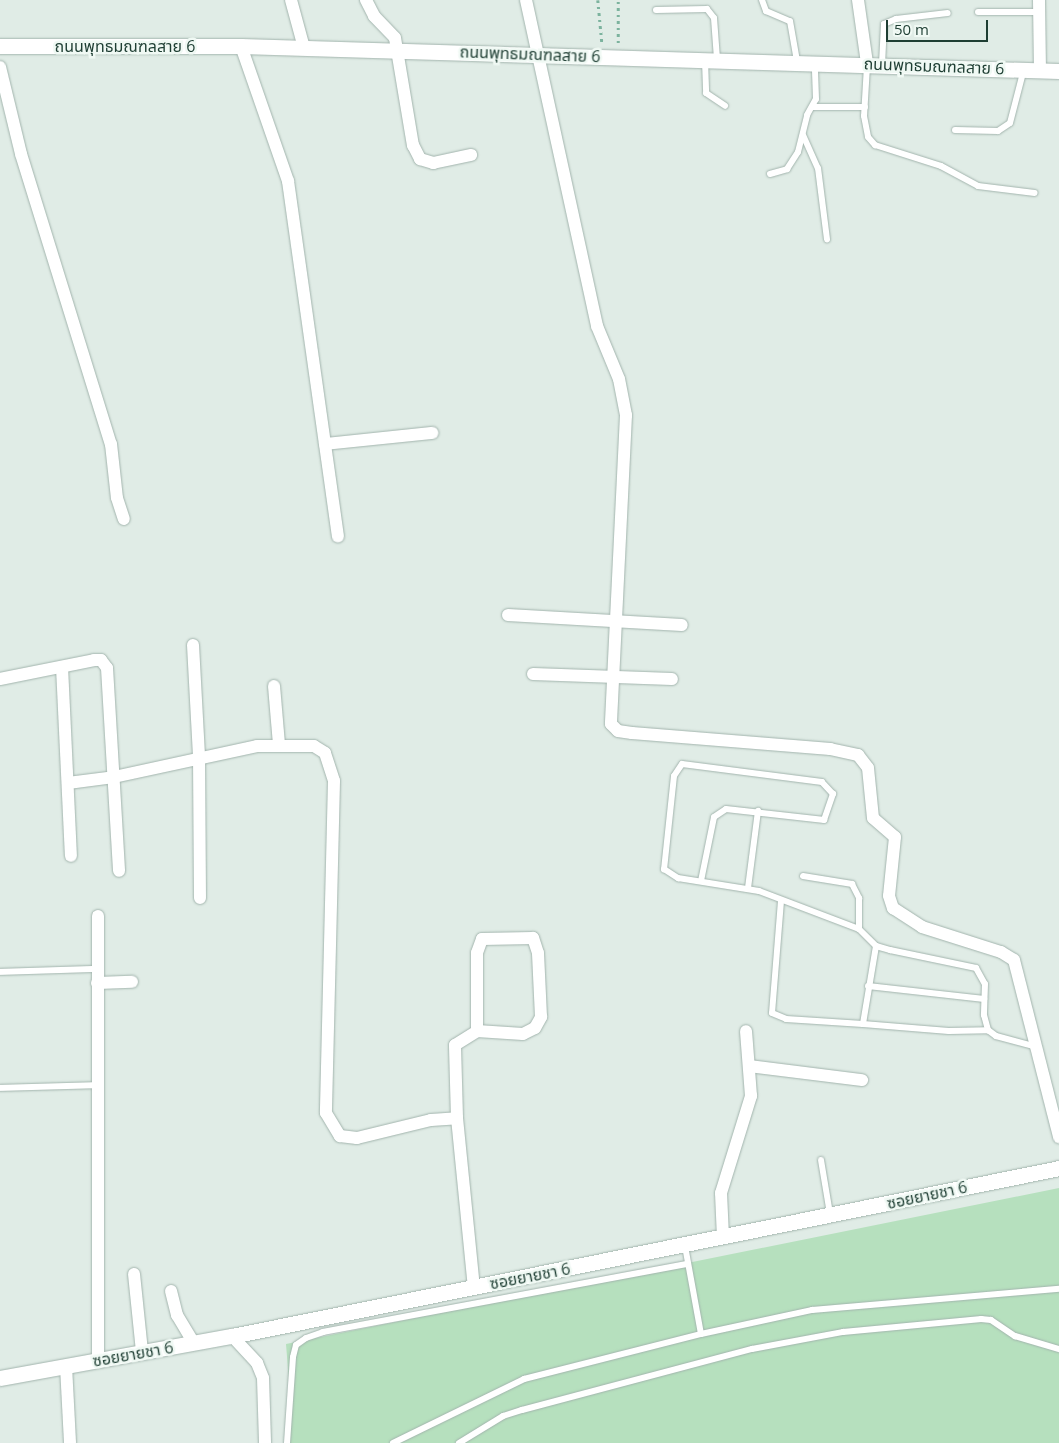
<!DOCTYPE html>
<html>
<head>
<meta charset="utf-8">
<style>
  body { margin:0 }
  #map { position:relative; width:1059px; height:1443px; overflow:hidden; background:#e0ece6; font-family:"Open Sans","Noto Sans Thai",sans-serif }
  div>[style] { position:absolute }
  .green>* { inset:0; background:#b6e0be }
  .path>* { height:2.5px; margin-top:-1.25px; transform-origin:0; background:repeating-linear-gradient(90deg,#7cb39e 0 2.5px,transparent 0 6.5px) }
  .roads { filter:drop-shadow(0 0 1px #a2b4ad) drop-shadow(0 0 1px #a2b4ad) }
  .lane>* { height:6px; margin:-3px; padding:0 3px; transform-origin:3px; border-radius:3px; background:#fff }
  .street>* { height:12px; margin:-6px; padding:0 6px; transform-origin:6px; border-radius:6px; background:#fff }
  .secondary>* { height:15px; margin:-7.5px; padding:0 7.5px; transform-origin:7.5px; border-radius:7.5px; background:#fff }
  span { translate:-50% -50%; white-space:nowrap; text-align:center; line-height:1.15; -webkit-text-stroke:5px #f0f9f4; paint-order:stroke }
  .street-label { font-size:16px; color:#1e3e33 }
  .scale { position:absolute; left:886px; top:20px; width:102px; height:22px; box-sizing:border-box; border:2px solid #1e3e33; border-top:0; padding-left:6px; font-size:15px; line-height:18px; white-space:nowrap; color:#1e3e33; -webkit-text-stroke:4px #f0f9f4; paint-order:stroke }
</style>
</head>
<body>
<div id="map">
  <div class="green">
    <i style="clip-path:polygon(1059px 1188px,1059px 1443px,288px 1443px,290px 1395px,286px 1344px)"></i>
  </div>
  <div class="path">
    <i style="left:598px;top:0;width:42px;rotate:84.6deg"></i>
    <i style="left:618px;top:43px;width:43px;rotate:-90deg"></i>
  </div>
  <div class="roads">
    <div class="lane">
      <i style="left:762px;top:0;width:12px;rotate:70deg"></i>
      <i style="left:766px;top:11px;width:26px;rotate:23deg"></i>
      <i style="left:790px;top:21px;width:41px;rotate:80.1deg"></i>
      <i style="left:656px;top:10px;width:51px;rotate:-1.1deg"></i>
      <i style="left:707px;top:9px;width:11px;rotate:52deg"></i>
      <i style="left:714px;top:18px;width:41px;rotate:85.8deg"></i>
      <i style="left:978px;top:12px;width:61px"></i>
      <i style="left:705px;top:60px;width:33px;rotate:88deg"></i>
      <i style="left:706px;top:93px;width:23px;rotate:34deg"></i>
      <i style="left:882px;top:64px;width:40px;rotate:-87.1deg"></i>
      <i style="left:884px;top:24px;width:13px;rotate:-23deg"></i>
      <i style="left:896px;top:19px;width:52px;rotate:-6.6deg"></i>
      <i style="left:867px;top:66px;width:50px;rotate:93.4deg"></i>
      <i style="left:864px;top:116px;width:21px;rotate:79deg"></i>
      <i style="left:868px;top:137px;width:11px;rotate:49deg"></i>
      <i style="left:875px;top:145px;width:69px;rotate:17.7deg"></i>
      <i style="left:941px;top:166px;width:42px;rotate:28.4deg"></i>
      <i style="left:978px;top:186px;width:57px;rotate:7deg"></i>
      <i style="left:813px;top:107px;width:52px"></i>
      <i style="left:955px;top:130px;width:43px;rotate:1.3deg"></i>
      <i style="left:998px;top:131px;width:14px;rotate:-34deg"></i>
      <i style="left:1010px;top:123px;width:56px;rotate:-75.5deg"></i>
      <i style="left:803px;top:135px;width:36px;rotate:66deg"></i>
      <i style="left:818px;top:168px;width:72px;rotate:82.8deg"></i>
      <i style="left:770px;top:174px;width:18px;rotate:-16deg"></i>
      <i style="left:787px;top:169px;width:20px;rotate:-57deg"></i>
      <i style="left:798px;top:152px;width:38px;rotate:-76deg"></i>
      <i style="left:807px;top:115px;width:18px;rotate:-61deg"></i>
      <i style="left:816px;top:99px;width:36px;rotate:-92deg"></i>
      <i style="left:803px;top:876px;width:50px;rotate:9.3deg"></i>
      <i style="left:852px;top:884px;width:16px;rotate:63deg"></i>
      <i style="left:859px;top:898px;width:31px;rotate:90deg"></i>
      <i style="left:701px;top:881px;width:65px;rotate:-78.5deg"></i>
      <i style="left:714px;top:817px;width:14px;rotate:-34deg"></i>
      <i style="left:726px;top:809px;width:99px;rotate:6.4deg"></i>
      <i style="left:824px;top:820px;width:28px;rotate:-71deg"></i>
      <i style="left:833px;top:794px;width:16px;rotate:-133deg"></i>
      <i style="left:822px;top:782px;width:141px;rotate:-172.7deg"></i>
      <i style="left:682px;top:764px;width:14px;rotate:124deg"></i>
      <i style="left:674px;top:776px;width:94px;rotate:96.1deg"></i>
      <i style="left:664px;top:869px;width:17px;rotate:33deg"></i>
      <i style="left:678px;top:878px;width:82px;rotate:9.1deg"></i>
      <i style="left:759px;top:891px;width:107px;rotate:20.8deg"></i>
      <i style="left:859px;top:929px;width:24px;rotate:45deg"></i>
      <i style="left:876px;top:946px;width:15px;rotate:16deg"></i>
      <i style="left:890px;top:950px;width:88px;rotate:11.8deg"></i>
      <i style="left:976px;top:968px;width:18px;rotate:61deg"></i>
      <i style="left:985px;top:984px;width:31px;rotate:92deg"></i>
      <i style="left:984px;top:1015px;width:16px;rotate:75deg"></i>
      <i style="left:988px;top:1030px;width:10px;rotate:37deg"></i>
      <i style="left:996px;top:1036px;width:38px;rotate:15deg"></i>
      <i style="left:748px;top:888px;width:78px;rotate:-82.6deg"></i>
      <i style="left:781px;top:901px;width:112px;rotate:94.6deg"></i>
      <i style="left:772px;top:1013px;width:15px;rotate:23deg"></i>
      <i style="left:786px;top:1019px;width:77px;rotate:3.7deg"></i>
      <i style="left:876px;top:946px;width:79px;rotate:99.5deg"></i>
      <i style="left:863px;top:1024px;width:86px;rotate:4.7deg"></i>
      <i style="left:949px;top:1031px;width:39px;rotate:-1deg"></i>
      <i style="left:0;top:972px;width:97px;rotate:-1.8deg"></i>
      <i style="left:868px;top:986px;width:117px;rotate:6.4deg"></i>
      <i style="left:0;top:1088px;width:99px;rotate:-1.7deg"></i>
      <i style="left:821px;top:1160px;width:55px;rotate:80.5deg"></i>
      <i style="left:685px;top:1246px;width:89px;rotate:79.7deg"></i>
      <i style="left:287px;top:1443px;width:86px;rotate:-86deg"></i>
      <i style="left:293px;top:1357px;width:12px;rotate:-76deg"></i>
      <i style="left:296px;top:1345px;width:12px;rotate:-35deg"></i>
      <i style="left:306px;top:1338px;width:18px;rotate:-19deg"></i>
      <i style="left:323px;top:1332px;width:371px;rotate:-10.6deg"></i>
      <i style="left:393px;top:1443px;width:146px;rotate:-26deg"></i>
      <i style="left:524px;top:1379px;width:183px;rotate:-14.3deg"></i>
      <i style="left:701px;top:1334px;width:114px;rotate:-12.2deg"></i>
      <i style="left:812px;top:1310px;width:248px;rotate:-4.9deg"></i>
      <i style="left:459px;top:1443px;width:52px;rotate:-31.5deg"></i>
      <i style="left:503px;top:1416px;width:20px;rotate:-18deg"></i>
      <i style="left:522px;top:1410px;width:238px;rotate:-14.9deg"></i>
      <i style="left:752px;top:1349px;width:93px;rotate:-10.6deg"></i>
      <i style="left:843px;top:1332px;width:139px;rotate:-5.4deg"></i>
      <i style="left:981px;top:1319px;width:10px;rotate:6deg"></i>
      <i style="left:991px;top:1320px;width:29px;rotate:34deg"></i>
      <i style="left:1015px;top:1336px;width:46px;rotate:16.5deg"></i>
    </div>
    <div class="street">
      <i style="left:291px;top:0;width:50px;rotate:74.8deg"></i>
      <i style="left:366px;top:0;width:18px;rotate:63deg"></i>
      <i style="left:374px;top:16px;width:30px;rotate:46deg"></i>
      <i style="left:395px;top:38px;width:109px;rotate:80.5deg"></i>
      <i style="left:413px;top:145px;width:16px;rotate:63deg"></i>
      <i style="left:420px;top:159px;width:14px;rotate:17deg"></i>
      <i style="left:433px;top:163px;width:39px;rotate:-12deg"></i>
      <i style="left:526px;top:0;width:334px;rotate:77.7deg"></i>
      <i style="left:597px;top:326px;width:57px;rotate:67.5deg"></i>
      <i style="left:619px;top:379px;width:37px;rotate:79deg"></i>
      <i style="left:626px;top:415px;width:309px;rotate:92.8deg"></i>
      <i style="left:611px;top:724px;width:10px;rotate:45deg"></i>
      <i style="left:618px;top:731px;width:14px;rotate:8deg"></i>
      <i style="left:632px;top:733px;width:199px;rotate:4.6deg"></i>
      <i style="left:830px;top:749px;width:29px;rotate:12deg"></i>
      <i style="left:858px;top:755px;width:16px;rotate:52deg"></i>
      <i style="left:868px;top:768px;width:50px;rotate:84.3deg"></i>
      <i style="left:873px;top:818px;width:29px;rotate:41deg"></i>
      <i style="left:895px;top:837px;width:59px;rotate:95.8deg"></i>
      <i style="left:889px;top:896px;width:13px;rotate:72deg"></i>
      <i style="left:893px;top:908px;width:35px;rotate:33deg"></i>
      <i style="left:922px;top:927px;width:83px;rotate:17.6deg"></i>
      <i style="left:1001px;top:952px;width:15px;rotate:32deg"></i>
      <i style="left:1014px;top:960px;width:183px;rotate:75.7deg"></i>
      <i style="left:858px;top:0;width:64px;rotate:81.9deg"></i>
      <i style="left:1039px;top:0;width:70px;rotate:89.2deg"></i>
      <i style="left:241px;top:46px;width:143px;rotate:70.8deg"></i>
      <i style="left:288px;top:181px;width:359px;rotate:82deg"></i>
      <i style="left:0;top:67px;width:89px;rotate:76.4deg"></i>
      <i style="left:21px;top:154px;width:304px;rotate:72.8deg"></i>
      <i style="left:111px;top:444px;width:54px;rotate:83.7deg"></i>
      <i style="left:117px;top:498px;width:22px;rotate:72deg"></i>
      <i style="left:325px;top:444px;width:108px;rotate:-5.9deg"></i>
      <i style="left:508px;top:615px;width:174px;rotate:3.3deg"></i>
      <i style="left:193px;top:645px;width:111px;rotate:86.9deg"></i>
      <i style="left:199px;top:756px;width:142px;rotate:89.6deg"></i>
      <i style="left:62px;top:667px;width:189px;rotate:87.3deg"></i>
      <i style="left:533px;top:674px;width:139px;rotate:2.1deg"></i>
      <i style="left:0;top:679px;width:96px;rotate:-11.4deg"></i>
      <i style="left:94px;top:660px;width:7px"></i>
      <i style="left:101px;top:660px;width:10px;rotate:53deg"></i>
      <i style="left:107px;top:668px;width:203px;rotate:86.6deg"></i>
      <i style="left:274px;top:686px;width:58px;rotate:85.1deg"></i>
      <i style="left:68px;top:783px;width:46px;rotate:-7.4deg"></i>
      <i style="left:114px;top:777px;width:146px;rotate:-12.2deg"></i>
      <i style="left:257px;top:746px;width:57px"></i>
      <i style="left:314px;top:746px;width:13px;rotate:32deg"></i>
      <i style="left:325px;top:753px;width:29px;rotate:72deg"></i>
      <i style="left:334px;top:781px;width:332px;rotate:91.4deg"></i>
      <i style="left:326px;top:1113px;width:27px;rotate:59deg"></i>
      <i style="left:340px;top:1136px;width:17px;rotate:7deg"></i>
      <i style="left:357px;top:1138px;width:76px;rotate:-13.7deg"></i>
      <i style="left:431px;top:1120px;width:26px;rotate:-4deg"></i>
      <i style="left:457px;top:1118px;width:170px;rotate:84.3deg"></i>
      <i style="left:98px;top:916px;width:444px;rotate:90deg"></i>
      <i style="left:97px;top:983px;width:35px;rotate:-2deg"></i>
      <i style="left:749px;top:1066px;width:114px;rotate:7.1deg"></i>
      <i style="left:457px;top:1118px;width:73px;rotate:-91.6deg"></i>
      <i style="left:455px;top:1045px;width:26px;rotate:-32deg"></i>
      <i style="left:477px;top:1031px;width:46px;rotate:3.7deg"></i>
      <i style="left:523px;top:1034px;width:13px;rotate:-27deg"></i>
      <i style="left:535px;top:1028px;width:13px;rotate:-61deg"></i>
      <i style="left:541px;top:1017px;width:64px;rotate:-92.7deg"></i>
      <i style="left:538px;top:953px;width:16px;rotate:-108deg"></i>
      <i style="left:533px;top:938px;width:51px;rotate:178.9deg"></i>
      <i style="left:482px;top:939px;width:15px;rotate:110deg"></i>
      <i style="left:477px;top:953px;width:78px;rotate:90deg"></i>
      <i style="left:723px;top:1237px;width:44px;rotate:-92.6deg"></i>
      <i style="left:721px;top:1193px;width:102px;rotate:-72.8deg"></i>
      <i style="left:751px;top:1096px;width:65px;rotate:-94.4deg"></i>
      <i style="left:134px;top:1274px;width:77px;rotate:84.1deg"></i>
      <i style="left:171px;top:1291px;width:25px;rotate:76deg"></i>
      <i style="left:177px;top:1315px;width:33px;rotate:59deg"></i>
      <i style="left:232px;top:1336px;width:37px;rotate:47deg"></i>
      <i style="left:257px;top:1363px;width:16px;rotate:68deg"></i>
      <i style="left:263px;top:1378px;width:65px;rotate:88.2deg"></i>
      <i style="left:66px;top:1366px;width:77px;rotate:87deg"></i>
    </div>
    <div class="secondary">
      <i style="left:0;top:46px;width:241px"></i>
      <i style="left:241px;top:46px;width:818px;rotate:1.75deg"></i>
      <i style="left:0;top:1378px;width:236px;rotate:-10.3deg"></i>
      <i style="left:232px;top:1336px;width:844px;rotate:-11.48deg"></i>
    </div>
  </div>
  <div class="street-label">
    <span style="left:125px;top:46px">ถนนพุทธมณฑลสาย 6</span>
    <span style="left:530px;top:54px;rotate:2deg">ถนนพุทธมณฑลสาย 6</span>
    <span style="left:934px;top:66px;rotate:2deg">ถนนพุทธมณฑลสาย 6</span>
    <span style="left:927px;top:1195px;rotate:-12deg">ซอยยายชา 6</span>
    <span style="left:530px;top:1276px;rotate:-11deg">ซอยยายชา 6</span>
    <span style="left:133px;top:1354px;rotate:-10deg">ซอยยายชา 6</span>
  </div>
  <div class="scale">50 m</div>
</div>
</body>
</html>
